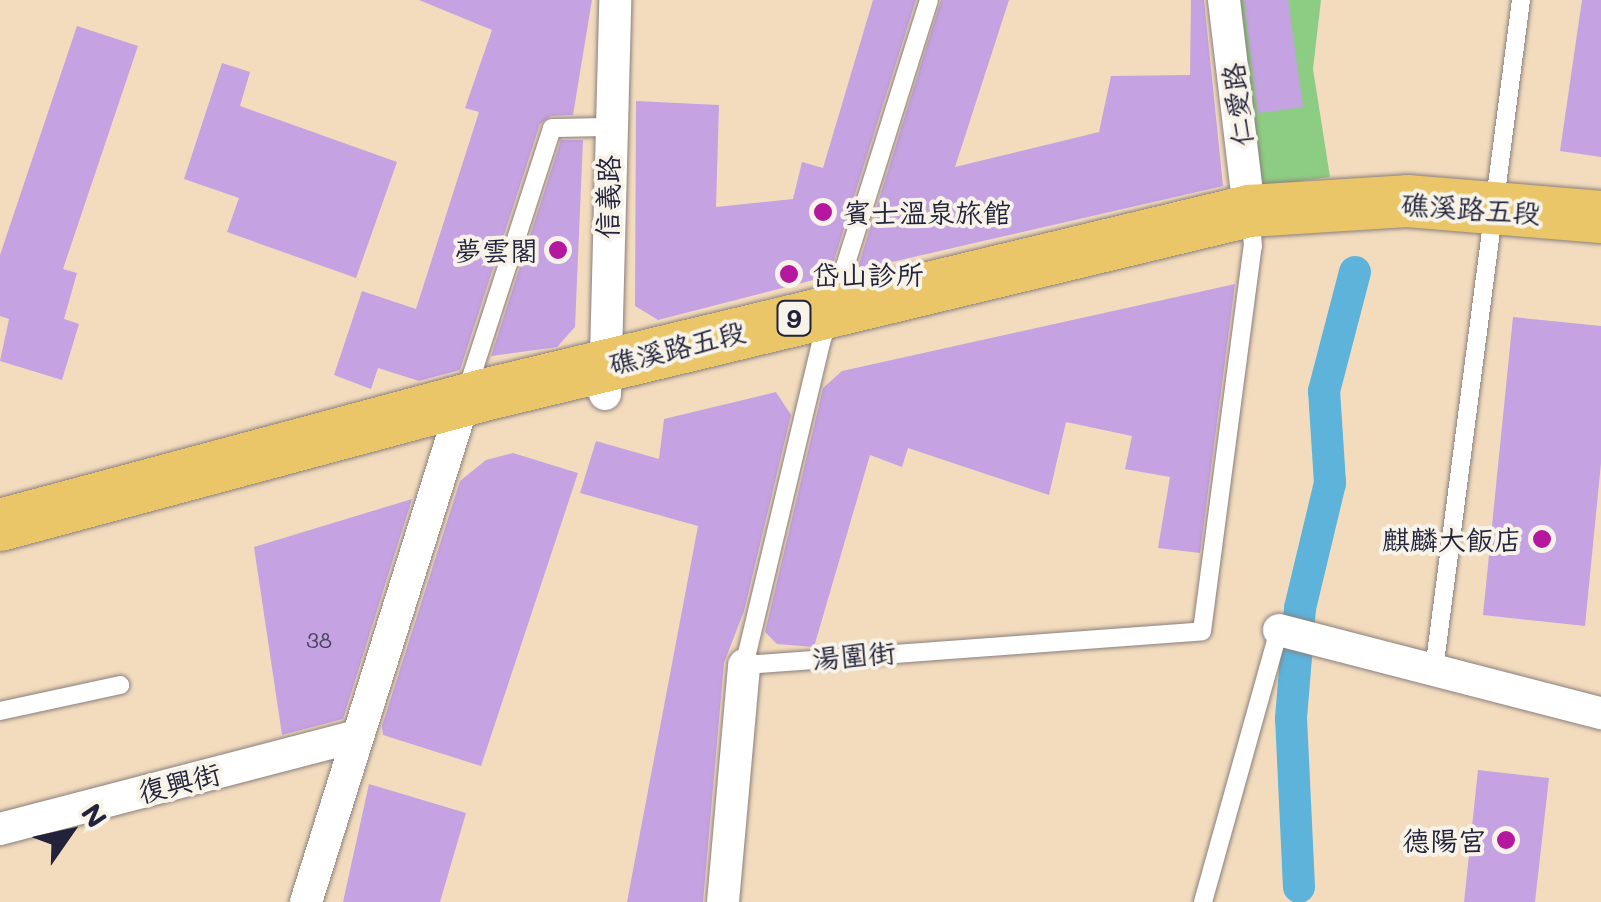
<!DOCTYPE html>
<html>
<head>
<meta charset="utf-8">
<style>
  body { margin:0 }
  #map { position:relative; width:1601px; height:902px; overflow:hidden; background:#f3dcbe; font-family:Mali,"LXGW WenKai TC",sans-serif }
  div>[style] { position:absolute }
  .green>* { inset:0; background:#8dcd83 }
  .canal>* { height:32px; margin:-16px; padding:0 16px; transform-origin:16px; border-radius:16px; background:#5db3da }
  .building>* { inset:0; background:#c5a2e1 }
  .roads { filter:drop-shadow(0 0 2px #8a7f7c) drop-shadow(0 0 2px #8a7f7c) }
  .lane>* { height:18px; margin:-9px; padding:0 9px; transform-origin:9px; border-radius:9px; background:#fff }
  .street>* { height:32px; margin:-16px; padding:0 16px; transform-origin:16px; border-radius:16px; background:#fff }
  .primary>* { height:52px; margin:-26px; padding:0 26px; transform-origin:26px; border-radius:26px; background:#eac669 }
  .dots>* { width:28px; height:28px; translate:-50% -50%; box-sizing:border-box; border:5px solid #f7f3e8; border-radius:50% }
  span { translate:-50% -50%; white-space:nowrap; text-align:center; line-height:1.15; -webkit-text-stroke:8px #f7f3e8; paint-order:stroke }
  .number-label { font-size:22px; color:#4b4264 }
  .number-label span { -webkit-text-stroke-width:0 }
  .shield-label span { padding:2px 8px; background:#f7f3e8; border:2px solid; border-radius:8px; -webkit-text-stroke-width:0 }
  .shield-label { font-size:25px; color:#22223b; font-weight:700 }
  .street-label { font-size:28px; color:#22223b }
  .poi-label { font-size:28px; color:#22223b }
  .left { translate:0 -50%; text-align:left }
  .right { translate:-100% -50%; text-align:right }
  .north { position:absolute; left:20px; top:782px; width:100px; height:100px; -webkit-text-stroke:8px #f7f3e8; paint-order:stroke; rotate:56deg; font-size:28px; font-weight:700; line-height:40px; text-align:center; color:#22223b }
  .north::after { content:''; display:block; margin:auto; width:35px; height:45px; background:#22223b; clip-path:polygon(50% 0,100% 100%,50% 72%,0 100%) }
</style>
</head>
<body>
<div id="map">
  <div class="green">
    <i style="clip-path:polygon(1240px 0,1321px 0,1313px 69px,1330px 177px,1262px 186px)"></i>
  </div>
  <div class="canal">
    <i style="left:1299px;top:887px;width:169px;rotate:-92.7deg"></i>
    <i style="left:1291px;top:718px;width:110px;rotate:-85.3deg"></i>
    <i style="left:1300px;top:608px;width:129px;rotate:-76.5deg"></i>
    <i style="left:1330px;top:483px;width:92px;rotate:-93.7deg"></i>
    <i style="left:1324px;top:391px;width:123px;rotate:-75.4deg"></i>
  </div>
  <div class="building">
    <i style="clip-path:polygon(419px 0,592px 0,573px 115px,551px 116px,540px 124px,460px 370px,419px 381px,378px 368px,371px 389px,334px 375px,362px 291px,416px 309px,479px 112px,465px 108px,492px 30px)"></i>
    <i style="clip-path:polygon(873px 0,916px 0,829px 276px,658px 320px,635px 306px,636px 101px,719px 105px,716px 207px,793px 199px,802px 162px,823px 168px)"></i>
    <i style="clip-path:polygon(941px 0,1009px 0,955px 167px,1099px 132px,1111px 76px,1190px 75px,1191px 0,1204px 0,1223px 186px,857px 270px)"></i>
    <i style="clip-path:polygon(1244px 0,1288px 0,1303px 107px,1258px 113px)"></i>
    <i style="clip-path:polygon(1582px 0,1601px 0,1601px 157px,1560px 151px)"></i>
    <i style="clip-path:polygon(77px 26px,138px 46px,63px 269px,77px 273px,64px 319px,79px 324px,62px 380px,0 361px,9px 319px,0 316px,0 255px)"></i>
    <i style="clip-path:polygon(222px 63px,250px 72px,240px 106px,397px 162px,356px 278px,227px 232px,239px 198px,184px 179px)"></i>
    <i style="clip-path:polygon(561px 140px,583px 140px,575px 327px,557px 347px,491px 356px)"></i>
    <i style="clip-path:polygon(1235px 284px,1200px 553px,1158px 548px,1170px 477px,1125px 469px,1132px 436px,1066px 422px,1049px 495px,908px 448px,902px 467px,870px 455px,814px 647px,777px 644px,765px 632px,823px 388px,842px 371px)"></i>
    <i style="clip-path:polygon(1513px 317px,1601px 326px,1601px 463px,1585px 626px,1483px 615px)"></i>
    <i style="clip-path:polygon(776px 392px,791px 415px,744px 611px,724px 663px,703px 902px,627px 902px,698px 526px,580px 493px,596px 441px,659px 459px,664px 419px)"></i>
    <i style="clip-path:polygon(513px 453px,578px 473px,481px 766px,383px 735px,382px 726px,460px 481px,486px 460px)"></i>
    <i style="clip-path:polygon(412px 499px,343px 719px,282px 735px,254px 547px)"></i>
    <i style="clip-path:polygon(1478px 770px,1549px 778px,1535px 902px,1464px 902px)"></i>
    <i style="clip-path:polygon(369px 784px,466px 813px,440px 902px,343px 902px)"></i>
  </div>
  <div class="roads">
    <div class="lane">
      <i style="left:929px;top:0;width:360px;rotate:107.5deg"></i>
      <i style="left:821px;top:343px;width:331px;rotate:103.4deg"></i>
      <i style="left:744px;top:665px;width:459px;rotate:-4.2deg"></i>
      <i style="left:1202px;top:631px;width:388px;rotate:-82.5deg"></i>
      <i style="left:1253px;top:246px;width:32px;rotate:-95deg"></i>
      <i style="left:467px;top:390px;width:275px;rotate:-72deg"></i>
      <i style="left:552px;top:128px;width:57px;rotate:-1deg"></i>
      <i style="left:1434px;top:670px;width:676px;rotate:-82.6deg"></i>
      <i style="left:0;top:711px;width:123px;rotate:-12.2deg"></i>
      <i style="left:1203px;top:902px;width:282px;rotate:-74.4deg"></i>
    </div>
    <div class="street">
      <i style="left:1224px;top:0;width:212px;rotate:83.2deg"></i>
      <i style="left:605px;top:394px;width:394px;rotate:-88.5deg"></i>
      <i style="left:1279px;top:630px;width:333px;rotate:14.5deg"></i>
      <i style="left:0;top:829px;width:370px;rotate:-14.6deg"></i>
      <i style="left:306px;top:902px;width:526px;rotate:-72.53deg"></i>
      <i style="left:723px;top:902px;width:238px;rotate:-84.9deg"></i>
    </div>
    <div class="primary">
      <i style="left:0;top:525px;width:505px;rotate:-15.03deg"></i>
      <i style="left:488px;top:394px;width:783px;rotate:-13.52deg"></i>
      <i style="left:1249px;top:211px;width:158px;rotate:-3.6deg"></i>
      <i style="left:1407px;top:201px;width:195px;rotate:4.7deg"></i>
    </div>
  </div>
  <div class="dots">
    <i style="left:823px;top:212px;background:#b5179e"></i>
    <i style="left:558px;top:250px;background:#b5179e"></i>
    <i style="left:789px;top:274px;background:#b5179e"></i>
    <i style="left:1542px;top:539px;background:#b5179e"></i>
    <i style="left:1506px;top:840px;background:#b5179e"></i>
  </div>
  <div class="number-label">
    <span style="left:319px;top:640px">38</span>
  </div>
  <div class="shield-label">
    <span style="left:794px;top:318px">9</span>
  </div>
  <div class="street-label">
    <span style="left:1237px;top:105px;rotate:-97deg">仁愛路</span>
    <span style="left:607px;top:197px;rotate:-89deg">信義路</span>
    <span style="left:1471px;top:208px;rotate:4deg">礁溪路五段</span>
    <span style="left:677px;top:347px;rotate:-14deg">礁溪路五段</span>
    <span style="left:854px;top:655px;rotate:-5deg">湯圍街</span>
    <span style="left:179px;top:782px;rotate:-14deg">復興街</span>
  </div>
  <div class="poi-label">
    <span class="left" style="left:843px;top:212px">賓士溫泉旅館</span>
    <span class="right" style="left:538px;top:250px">夢雲閣</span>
    <span class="left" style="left:812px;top:274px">岱山診所</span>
    <span class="right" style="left:1522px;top:539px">麒麟大飯店</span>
    <span class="right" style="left:1486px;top:840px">德陽宮</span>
  </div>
  <div class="north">N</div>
</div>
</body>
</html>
